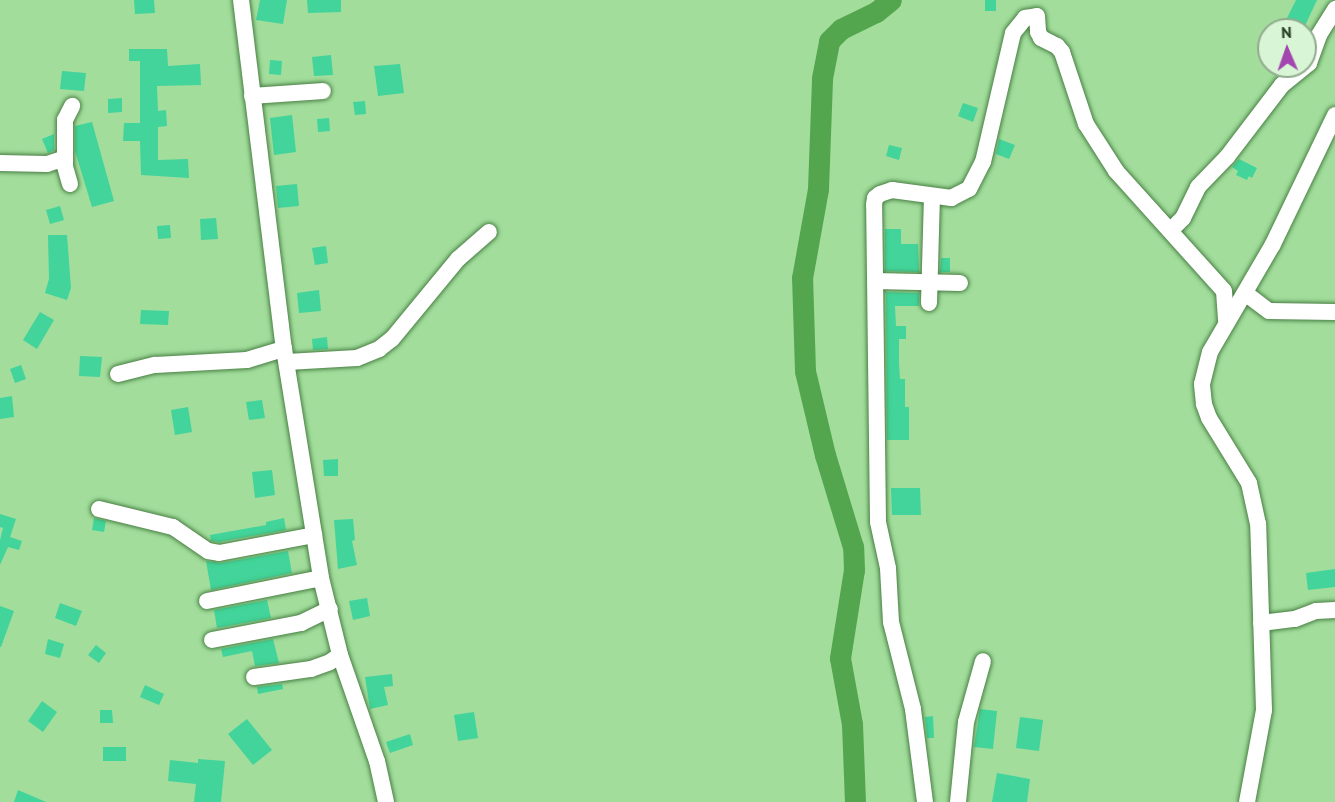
<!DOCTYPE html>
<html>
<head>
<meta charset="utf-8">
<style>
  body { margin:0 }
  #map { position:relative; width:1335px; height:802px; overflow:hidden; background:#a2dd9c; font-family:"PT Sans",sans-serif }
  div>[style] { position:absolute }
  .river>* { height:21px; margin:-10.5px; padding:0 10.5px; transform-origin:10.5px; border-radius:10.5px; background:#53a64d }
  .building>* { inset:0; background:#42d49a }
  .roads { filter:drop-shadow(0 0 2px #498044) drop-shadow(0 0 2px #498044) }
  .minor>* { height:16px; margin:-8px; padding:0 8px; transform-origin:8px; border-radius:8px; background:#fff }
  span { translate:-50% -50%; white-space:nowrap; text-align:center; line-height:1.15; -webkit-text-stroke:5px #d8f5d5; paint-order:stroke }
  .north { position:absolute; left:1257px; top:18px; width:60px; height:60px; box-sizing:border-box; background:#d8f5d5; border:2px solid #90ab8d; border-radius:50%; rotate:358deg; font-size:16px; font-weight:700; line-height:24px; text-align:center; color:#233b21 }
  .north::after { content:''; display:block; margin:auto; width:21px; height:27px; background:#a346b0; clip-path:polygon(50% 0,100% 100%,50% 72%,0 100%) }
</style>
</head>
<body>
<div id="map">
  <div class="river">
    <i style="left:855px;top:802px;width:78px;rotate:-92.2deg"></i>
    <i style="left:852px;top:724px;width:67px;rotate:-100.3deg"></i>
    <i style="left:840px;top:658px;width:89px;rotate:-81deg"></i>
    <i style="left:854px;top:570px;width:23px;rotate:-92deg"></i>
    <i style="left:853px;top:547px;width:96px;rotate:-106.9deg"></i>
    <i style="left:825px;top:455px;width:86px;rotate:-103.4deg"></i>
    <i style="left:805px;top:371px;width:93px;rotate:-91.8deg"></i>
    <i style="left:802px;top:278px;width:90px;rotate:-79.8deg"></i>
    <i style="left:818px;top:189px;width:111px;rotate:-87.9deg"></i>
    <i style="left:822px;top:78px;width:38px;rotate:-79deg"></i>
    <i style="left:829px;top:41px;width:17px;rotate:-45deg"></i>
    <i style="left:841px;top:29px;width:39px;rotate:-26deg"></i>
    <i style="left:876px;top:12px;width:19px;rotate:-39deg"></i>
  </div>
  <div class="building">
    <i style="clip-path:polygon(134px 0,154px 0,155px 13px,135px 14px)"></i>
    <i style="clip-path:polygon(260px 0,287px 0,283px 24px,256px 20px)"></i>
    <i style="clip-path:polygon(307px 0,341px 0,341px 12px,308px 13px)"></i>
    <i style="clip-path:polygon(985px 0,996px 0,996px 11px,985px 11px)"></i>
    <i style="clip-path:polygon(1296px 0,1317px 0,1303px 30px,1285px 22px)"></i>
    <i style="clip-path:polygon(129px 49px,167px 49px,168px 66px,200px 64px,201px 85px,157px 86px,158px 111px,166px 110px,167px 126px,158px 127px,158px 160px,188px 159px,189px 178px,141px 175px,140px 141px,123px 141px,124px 123px,140px 123px,140px 61px,129px 61px)"></i>
    <i style="clip-path:polygon(331px 55px,333px 75px,314px 76px,312px 57px)"></i>
    <i style="clip-path:polygon(270px 60px,282px 61px,281px 75px,269px 74px)"></i>
    <i style="clip-path:polygon(400px 64px,404px 93px,378px 96px,374px 66px)"></i>
    <i style="clip-path:polygon(62px 71px,86px 73px,84px 91px,60px 89px)"></i>
    <i style="clip-path:polygon(122px 98px,122px 112px,108px 113px,108px 99px)"></i>
    <i style="clip-path:polygon(365px 101px,366px 114px,355px 115px,353px 102px)"></i>
    <i style="clip-path:polygon(963px 103px,978px 108px,973px 122px,958px 116px)"></i>
    <i style="clip-path:polygon(292px 115px,296px 152px,274px 155px,270px 118px)"></i>
    <i style="clip-path:polygon(329px 118px,330px 131px,318px 132px,317px 119px)"></i>
    <i style="clip-path:polygon(92px 122px,114px 201px,92px 207px,75px 151px,75px 126px)"></i>
    <i style="clip-path:polygon(54px 134px,54px 150px,48px 153px,42px 139px)"></i>
    <i style="clip-path:polygon(999px 139px,1015px 145px,1009px 159px,996px 154px)"></i>
    <i style="clip-path:polygon(889px 145px,902px 148px,899px 160px,886px 156px)"></i>
    <i style="clip-path:polygon(1239px 159px,1257px 168px,1252px 178px,1249px 176px,1247px 180px,1236px 175px,1238px 171px,1232px 167px)"></i>
    <i style="clip-path:polygon(297px 184px,299px 206px,278px 208px,276px 186px)"></i>
    <i style="clip-path:polygon(60px 206px,64px 220px,50px 224px,46px 210px)"></i>
    <i style="clip-path:polygon(216px 218px,218px 239px,201px 240px,200px 219px)"></i>
    <i style="clip-path:polygon(170px 225px,171px 238px,158px 239px,157px 226px)"></i>
    <i style="clip-path:polygon(885px 229px,901px 229px,901px 244px,918px 244px,919px 272px,885px 271px)"></i>
    <i style="clip-path:polygon(48px 235px,67px 235px,71px 288px,67px 300px,45px 293px,49px 279px)"></i>
    <i style="clip-path:polygon(326px 246px,328px 263px,315px 265px,312px 248px)"></i>
    <i style="clip-path:polygon(941px 258px,950px 258px,950px 272px,940px 272px)"></i>
    <i style="clip-path:polygon(319px 290px,321px 311px,299px 313px,297px 293px)"></i>
    <i style="clip-path:polygon(886px 292px,919px 293px,919px 306px,895px 306px,896px 326px,906px 326px,906px 339px,899px 339px,899px 363px,900px 379px,905px 379px,905px 407px,909px 407px,909px 440px,887px 440px)"></i>
    <i style="clip-path:polygon(141px 310px,169px 311px,168px 325px,140px 324px)"></i>
    <i style="clip-path:polygon(40px 312px,54px 320px,37px 349px,23px 340px)"></i>
    <i style="clip-path:polygon(327px 337px,328px 349px,313px 350px,312px 339px)"></i>
    <i style="clip-path:polygon(80px 356px,102px 357px,100px 377px,79px 376px)"></i>
    <i style="clip-path:polygon(21px 365px,26px 379px,15px 383px,10px 369px)"></i>
    <i style="clip-path:polygon(12px 396px,14px 417px,0 419px,0 398px)"></i>
    <i style="clip-path:polygon(262px 400px,265px 418px,249px 420px,246px 402px)"></i>
    <i style="clip-path:polygon(188px 407px,192px 432px,175px 435px,171px 410px)"></i>
    <i style="clip-path:polygon(338px 459px,338px 476px,324px 476px,323px 460px)"></i>
    <i style="clip-path:polygon(272px 470px,275px 495px,255px 498px,252px 472px)"></i>
    <i style="clip-path:polygon(891px 488px,920px 488px,921px 515px,892px 515px)"></i>
    <i style="clip-path:polygon(0 514px,16px 519px,10px 537px,22px 541px,19px 550px,8px 547px,0 565px,0 540px,3px 528px,0 527px)"></i>
    <i style="clip-path:polygon(94px 518px,106px 521px,104px 532px,92px 530px)"></i>
    <i style="clip-path:polygon(284px 518px,286px 530px,219px 542px,211px 541px,210px 535px,266px 525px,266px 522px)"></i>
    <i style="clip-path:polygon(353px 519px,355px 540px,352px 541px,357px 565px,338px 569px,334px 520px)"></i>
    <i style="clip-path:polygon(288px 551px,292px 573px,211px 590px,206px 561px,221px 563px)"></i>
    <i style="clip-path:polygon(1335px 569px,1335px 587px,1308px 590px,1306px 573px)"></i>
    <i style="clip-path:polygon(367px 598px,370px 616px,353px 620px,349px 601px)"></i>
    <i style="clip-path:polygon(267px 600px,271px 618px,217px 628px,214px 610px)"></i>
    <i style="clip-path:polygon(60px 603px,82px 611px,76px 626px,55px 618px)"></i>
    <i style="clip-path:polygon(0 606px,14px 611px,1px 647px,0 647px)"></i>
    <i style="clip-path:polygon(48px 639px,64px 644px,60px 658px,45px 654px)"></i>
    <i style="clip-path:polygon(273px 639px,279px 663px,255px 666px,252px 651px,223px 657px,221px 649px)"></i>
    <i style="clip-path:polygon(96px 645px,106px 653px,99px 663px,88px 655px)"></i>
    <i style="clip-path:polygon(392px 674px,393px 686px,384px 687px,388px 705px,370px 709px,365px 677px)"></i>
    <i style="clip-path:polygon(282px 684px,283px 689px,258px 694px,257px 687px)"></i>
    <i style="clip-path:polygon(145px 685px,164px 694px,159px 705px,140px 697px)"></i>
    <i style="clip-path:polygon(42px 701px,57px 712px,43px 732px,28px 721px)"></i>
    <i style="clip-path:polygon(980px 709px,997px 711px,993px 749px,974px 747px)"></i>
    <i style="clip-path:polygon(100px 710px,112px 710px,113px 723px,100px 723px)"></i>
    <i style="clip-path:polygon(474px 712px,478px 738px,458px 741px,454px 715px)"></i>
    <i style="clip-path:polygon(933px 716px,934px 738px,927px 738px,925px 717px)"></i>
    <i style="clip-path:polygon(1020px 717px,1043px 720px,1039px 751px,1016px 748px)"></i>
    <i style="clip-path:polygon(247px 719px,272px 750px,253px 765px,228px 734px)"></i>
    <i style="clip-path:polygon(410px 734px,413px 745px,390px 753px,386px 742px)"></i>
    <i style="clip-path:polygon(103px 747px,126px 747px,126px 761px,103px 761px)"></i>
    <i style="clip-path:polygon(198px 759px,225px 761px,221px 802px,194px 802px,196px 784px,168px 781px,170px 760px,198px 763px)"></i>
    <i style="clip-path:polygon(997px 773px,1030px 779px,1027px 802px,992px 802px)"></i>
    <i style="clip-path:polygon(18px 790px,46px 802px,14px 802px)"></i>
  </div>
  <div class="roads">
    <div class="minor">
      <i style="left:241px;top:0;width:352px;rotate:83deg"></i>
      <i style="left:284px;top:349px;width:232px;rotate:80.8deg"></i>
      <i style="left:321px;top:578px;width:79px;rotate:76.1deg"></i>
      <i style="left:340px;top:655px;width:112px;rotate:70.8deg"></i>
      <i style="left:377px;top:761px;width:42px;rotate:77.6deg"></i>
      <i style="left:252px;top:96px;width:71px;rotate:-4deg"></i>
      <i style="left:0;top:163px;width:47px;rotate:1.2deg"></i>
      <i style="left:47px;top:164px;width:19px;rotate:-18deg"></i>
      <i style="left:70px;top:184px;width:19px;rotate:-106deg"></i>
      <i style="left:65px;top:166px;width:46px;rotate:-90deg"></i>
      <i style="left:65px;top:120px;width:16px;rotate:-63deg"></i>
      <i style="left:1171px;top:230px;width:17px;rotate:-45deg"></i>
      <i style="left:1183px;top:218px;width:34px;rotate:-64deg"></i>
      <i style="left:1198px;top:187px;width:42px;rotate:-46deg"></i>
      <i style="left:1227px;top:157px;width:91px;rotate:-52.6deg"></i>
      <i style="left:1282px;top:85px;width:35px;rotate:-39deg"></i>
      <i style="left:1309px;top:63px;width:30px;rotate:-70deg"></i>
      <i style="left:1319px;top:35px;width:31px;rotate:-58deg"></i>
      <i style="left:876px;top:281px;width:84px;rotate:1.4deg"></i>
      <i style="left:1245px;top:293px;width:30px;rotate:37deg"></i>
      <i style="left:1269px;top:311px;width:66px;rotate:0.9deg"></i>
      <i style="left:929px;top:303px;width:107px;rotate:-88.4deg"></i>
      <i style="left:287px;top:362px;width:70px;rotate:-3.3deg"></i>
      <i style="left:357px;top:358px;width:24px;rotate:-22deg"></i>
      <i style="left:379px;top:349px;width:16px;rotate:-38deg"></i>
      <i style="left:392px;top:339px;width:104px;rotate:-50.5deg"></i>
      <i style="left:458px;top:259px;width:41px;rotate:-41.1deg"></i>
      <i style="left:118px;top:374px;width:38px;rotate:-14deg"></i>
      <i style="left:155px;top:365px;width:92px;rotate:-3.1deg"></i>
      <i style="left:247px;top:360px;width:39px;rotate:-17deg"></i>
      <i style="left:99px;top:509px;width:76px;rotate:13.7deg"></i>
      <i style="left:173px;top:527px;width:42px;rotate:34.4deg"></i>
      <i style="left:208px;top:551px;width:11px;rotate:10deg"></i>
      <i style="left:219px;top:553px;width:97px;rotate:-10.7deg"></i>
      <i style="left:207px;top:601px;width:116px;rotate:-11.4deg"></i>
      <i style="left:1261px;top:623px;width:34px;rotate:-7deg"></i>
      <i style="left:1295px;top:619px;width:22px;rotate:-21deg"></i>
      <i style="left:1316px;top:611px;width:19px;rotate:-3deg"></i>
      <i style="left:212px;top:640px;width:91px;rotate:-10.8deg"></i>
      <i style="left:301px;top:623px;width:32px;rotate:-26deg"></i>
      <i style="left:254px;top:677px;width:58px;rotate:-8deg"></i>
      <i style="left:311px;top:669px;width:20px;rotate:-20deg"></i>
      <i style="left:330px;top:662px;width:12px;rotate:-35deg"></i>
      <i style="left:925px;top:802px;width:94px;rotate:-97.4deg"></i>
      <i style="left:913px;top:709px;width:90px;rotate:-104.2deg"></i>
      <i style="left:891px;top:622px;width:54px;rotate:-93.2deg"></i>
      <i style="left:888px;top:568px;width:47px;rotate:-102.3deg"></i>
      <i style="left:878px;top:522px;width:317px;rotate:-90.7deg"></i>
      <i style="left:874px;top:205px;width:7px;rotate:-82deg"></i>
      <i style="left:875px;top:198px;width:6px;rotate:-39deg"></i>
      <i style="left:880px;top:194px;width:13px;rotate:-18deg"></i>
      <i style="left:892px;top:190px;width:60px;rotate:7.7deg"></i>
      <i style="left:951px;top:198px;width:20px;rotate:-27deg"></i>
      <i style="left:969px;top:189px;width:30px;rotate:-63deg"></i>
      <i style="left:983px;top:162px;width:132px;rotate:-76.9deg"></i>
      <i style="left:1013px;top:33px;width:19px;rotate:-51deg"></i>
      <i style="left:1025px;top:18px;width:12px;rotate:-9deg"></i>
      <i style="left:1037px;top:16px;width:16px;rotate:86deg"></i>
      <i style="left:1038px;top:32px;width:7px;rotate:63deg"></i>
      <i style="left:1041px;top:38px;width:18px;rotate:27deg"></i>
      <i style="left:1057px;top:46px;width:8px;rotate:50deg"></i>
      <i style="left:1062px;top:52px;width:76px;rotate:71.6deg"></i>
      <i style="left:1086px;top:124px;width:56px;rotate:57.4deg"></i>
      <i style="left:1116px;top:171px;width:161px;rotate:48deg"></i>
      <i style="left:1224px;top:291px;width:32px;rotate:86deg"></i>
      <i style="left:958px;top:802px;width:80px;rotate:-84.3deg"></i>
      <i style="left:966px;top:722px;width:63px;rotate:-74.4deg"></i>
      <i style="left:1247px;top:802px;width:94px;rotate:-79.5deg"></i>
      <i style="left:1264px;top:710px;width:186px;rotate:-91.8deg"></i>
      <i style="left:1258px;top:524px;width:42px;rotate:-102.4deg"></i>
      <i style="left:1249px;top:483px;width:76px;rotate:-121.6deg"></i>
      <i style="left:1209px;top:418px;width:15px;rotate:-110deg"></i>
      <i style="left:1204px;top:404px;width:20px;rotate:-96deg"></i>
      <i style="left:1202px;top:384px;width:33px;rotate:-76deg"></i>
      <i style="left:1210px;top:352px;width:125px;rotate:-59.7deg"></i>
      <i style="left:1273px;top:244px;width:143px;rotate:-64.3deg"></i>
    </div>
  </div>
  <div class="north">N</div>
</div>
</body>
</html>
